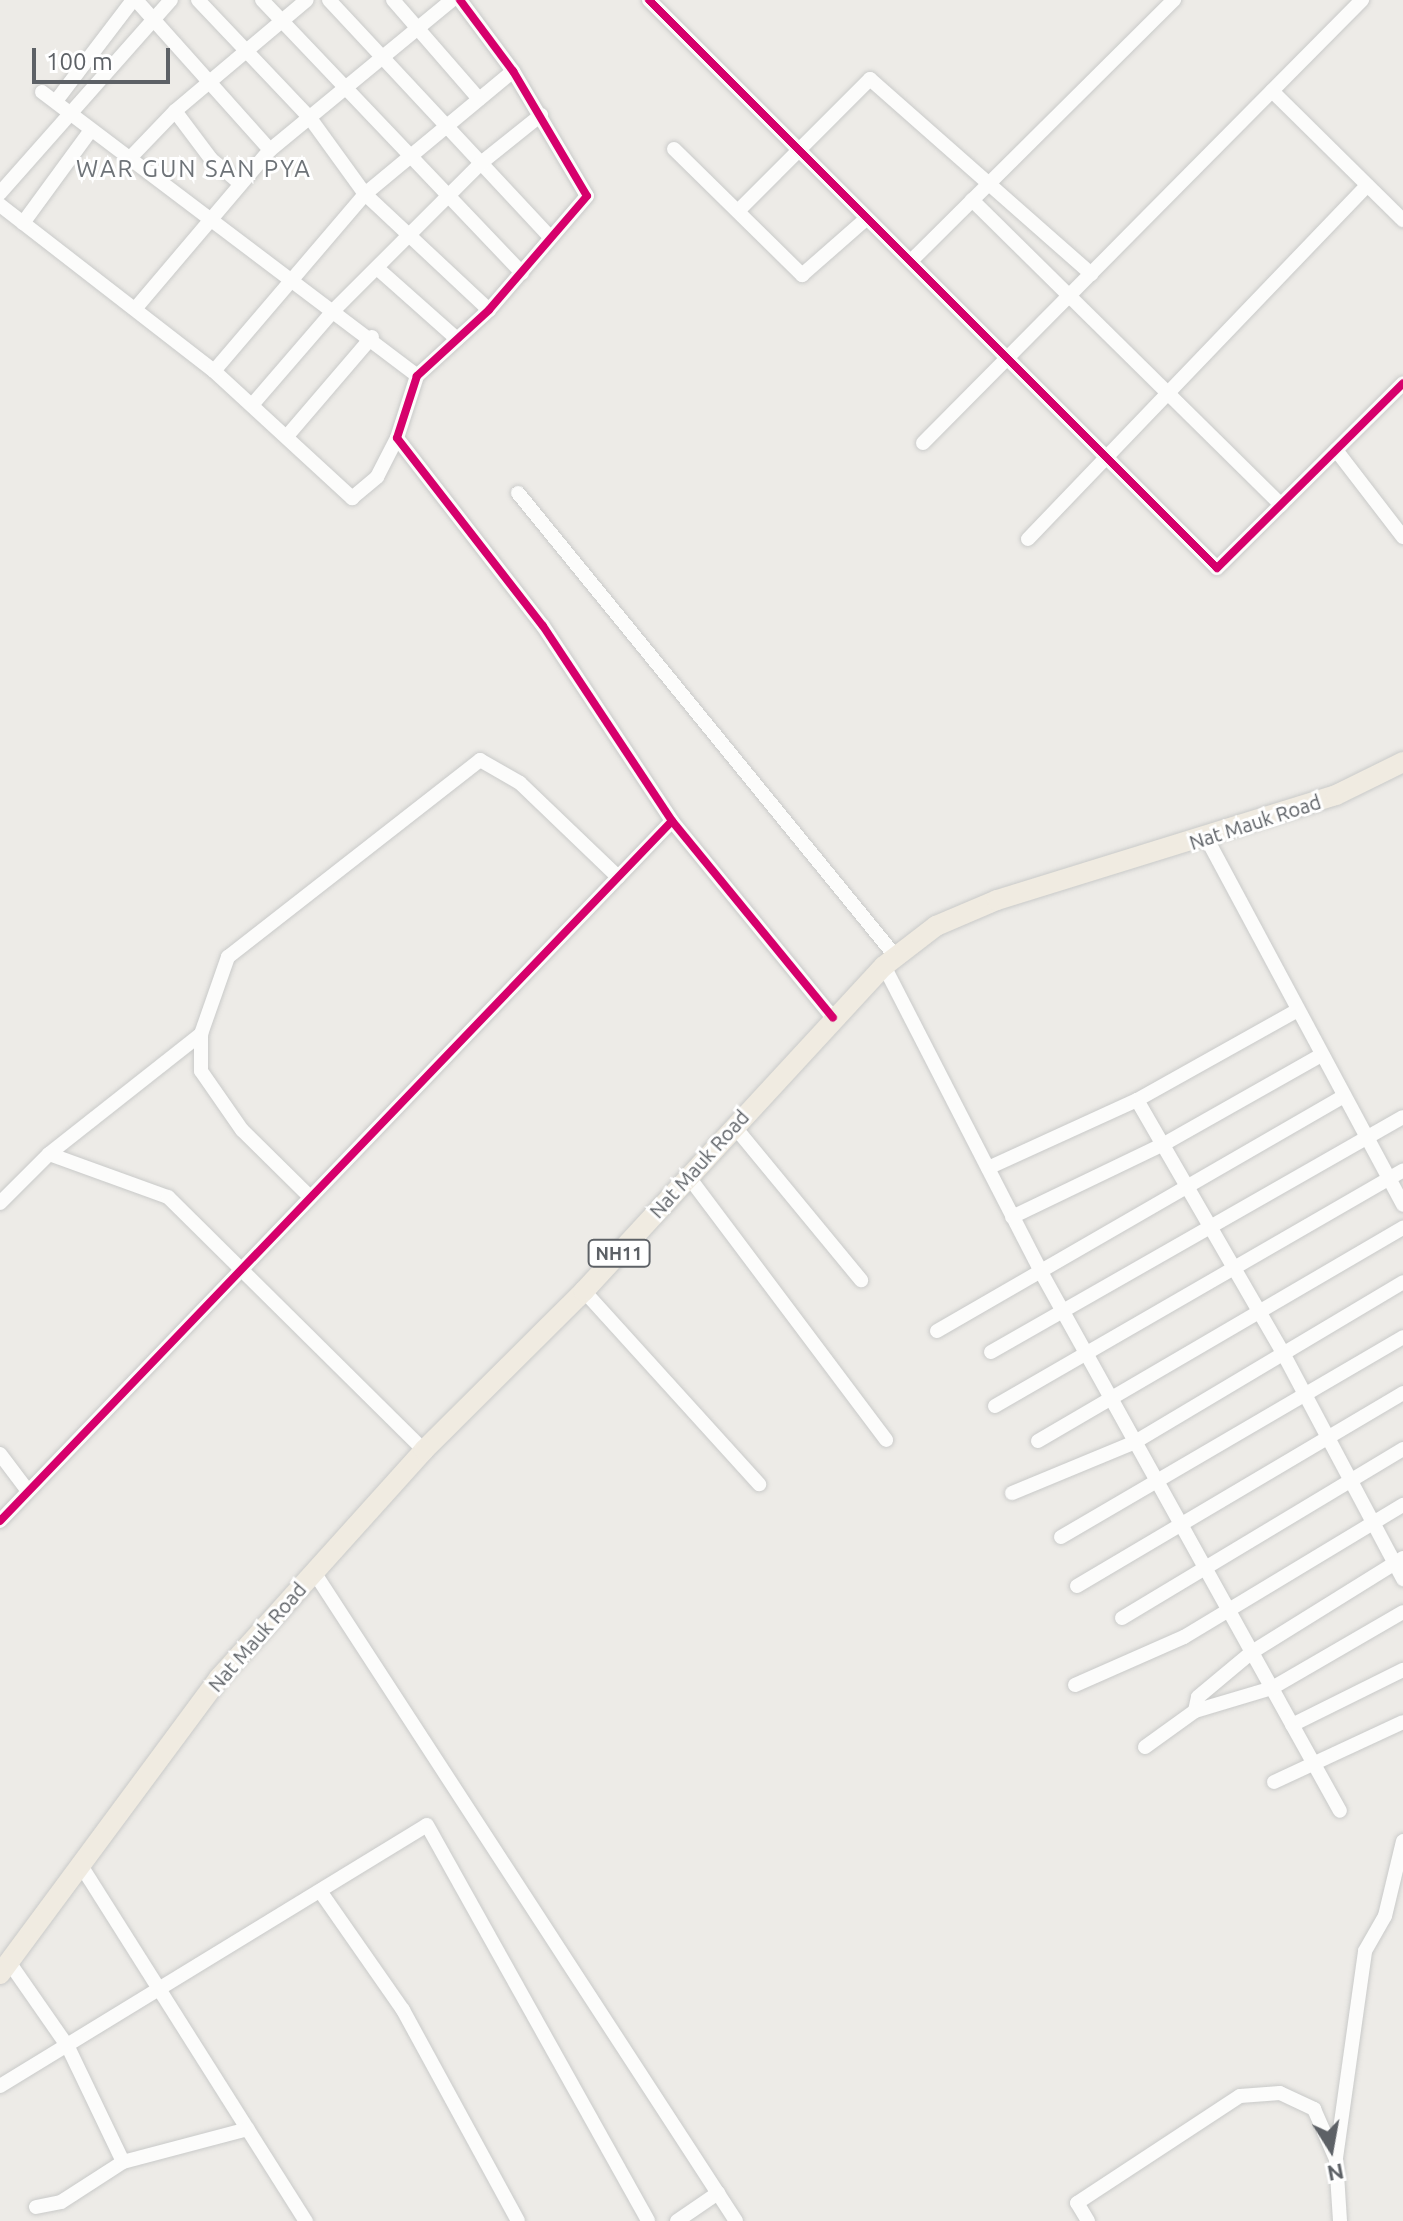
<!DOCTYPE html>
<html>
<head>
<meta charset="utf-8">
<style>
  body { margin:0 }
  #map { position:relative; width:1403px; height:2221px; overflow:hidden; background:#edebe7; font-family:Ubuntu,sans-serif }
  div>[style] { position:absolute }
  .roads { filter:drop-shadow(0 0 2px #c9cac9) drop-shadow(0 0 2px #c9cac9) }
  .minor>* { height:14px; margin:-7px; padding:0 7px; transform-origin:7px; border-radius:7px; background:#fcfcfb }
  .highway>* { height:20px; margin:-10px; padding:0 10px; transform-origin:10px; border-radius:10px; background:#f0ebe1 }
  .cycleway>* { height:8px; margin:-4px; padding:0 4px; transform-origin:4px; border-radius:4px; background:#d6006c }
  span { translate:-50% -50%; white-space:nowrap; text-align:center; line-height:1.15; -webkit-text-stroke:6px #fff; paint-order:stroke }
  .shield-label span { padding:2px 6px; background:#fff; border:2px solid; border-radius:6px; -webkit-text-stroke-width:0 }
  .shield-label { font-size:18px; color:#5d6166; font-weight:700 }
  .street-label { font-size:20px; color:#5d6166 }
  .quarter-label { font-size:24px; color:#6e7378; letter-spacing:2px }
  .north { position:absolute; left:1291px; top:2109px; width:80px; height:80px; -webkit-text-stroke:6px #fff; paint-order:stroke; rotate:169deg; font-size:22px; font-weight:700; line-height:32px; text-align:center; color:#5d6166 }
  .north::after { content:''; display:block; margin:auto; width:28px; height:36px; background:#5d6166; clip-path:polygon(50% 0,100% 100%,50% 72%,0 100%) }
  .scale { position:absolute; left:32px; top:48px; width:138px; height:36px; box-sizing:border-box; border:4px solid #5d6166; border-top:0; padding-left:10px; font-size:24px; line-height:28px; white-space:nowrap; color:#5d6166; -webkit-text-stroke:6px #fff; paint-order:stroke }
</style>
</head>
<body>
<div id="map">
  <div class="roads">
    <div class="minor">
      <i style="left:136px;top:0;width:201px;rotate:48.2deg"></i>
      <i style="left:198px;top:0;width:163px;rotate:46.5deg"></i>
      <i style="left:310px;top:118px;width:94px;rotate:54.1deg"></i>
      <i style="left:365px;top:194px;width:170px;rotate:43.1deg"></i>
      <i style="left:262px;top:0;width:377px;rotate:46.4deg"></i>
      <i style="left:329px;top:0;width:323px;rotate:47deg"></i>
      <i style="left:393px;top:0;width:131px;rotate:49deg"></i>
      <i style="left:460px;top:0;width:89px;rotate:53.3deg"></i>
      <i style="left:513px;top:71px;width:145px;rotate:59.4deg"></i>
      <i style="left:587px;top:196px;width:150px;rotate:130.7deg"></i>
      <i style="left:489px;top:310px;width:98px;rotate:137.5deg"></i>
      <i style="left:417px;top:376px;width:65px;rotate:107.9deg"></i>
      <i style="left:397px;top:438px;width:238px;rotate:52.2deg"></i>
      <i style="left:543px;top:626px;width:234px;rotate:56.5deg"></i>
      <i style="left:672px;top:821px;width:254px;rotate:50.7deg"></i>
      <i style="left:649px;top:0;width:803px;rotate:45deg"></i>
      <i style="left:1217px;top:568px;width:262px;rotate:-44.8deg"></i>
      <i style="left:1272px;top:91px;width:184px;rotate:44.6deg"></i>
      <i style="left:42px;top:92px;width:470px;rotate:37.1deg"></i>
      <i style="left:56px;top:101px;width:127px;rotate:-52.7deg"></i>
      <i style="left:175px;top:111px;width:60px;rotate:53.1deg"></i>
      <i style="left:211px;top:159px;width:38px;rotate:40deg"></i>
      <i style="left:674px;top:149px;width:180px;rotate:44.5deg"></i>
      <i style="left:802px;top:275px;width:86px;rotate:-41.2deg"></i>
      <i style="left:130px;top:158px;width:65px;rotate:-46.2deg"></i>
      <i style="left:175px;top:111px;width:172px;rotate:-40.1deg"></i>
      <i style="left:0;top:193px;width:258px;rotate:-48.5deg"></i>
      <i style="left:972px;top:200px;width:434px;rotate:44.6deg"></i>
      <i style="left:0;top:205px;width:271px;rotate:37.8deg"></i>
      <i style="left:214px;top:371px;width:188px;rotate:42.6deg"></i>
      <i style="left:352px;top:498px;width:33px;rotate:-40deg"></i>
      <i style="left:377px;top:477px;width:44px;rotate:-62.9deg"></i>
      <i style="left:740px;top:209px;width:184px;rotate:-45deg"></i>
      <i style="left:870px;top:79px;width:295px;rotate:41.4deg"></i>
      <i style="left:23px;top:223px;width:115px;rotate:-53.8deg"></i>
      <i style="left:911px;top:261px;width:371px;rotate:-44.8deg"></i>
      <i style="left:377px;top:268px;width:107px;rotate:41.6deg"></i>
      <i style="left:135px;top:309px;width:209px;rotate:-49.7deg"></i>
      <i style="left:270px;top:150px;width:236px;rotate:-39.5deg"></i>
      <i style="left:214px;top:371px;width:233px;rotate:-49.5deg"></i>
      <i style="left:365px;top:194px;width:192px;rotate:-39.7deg"></i>
      <i style="left:252px;top:405px;width:127px;rotate:-49.2deg"></i>
      <i style="left:335px;top:309px;width:206px;rotate:-45deg"></i>
      <i style="left:481px;top:163px;width:77px;rotate:-38.7deg"></i>
      <i style="left:288px;top:435px;width:129px;rotate:-49.4deg"></i>
      <i style="left:923px;top:443px;width:624px;rotate:-45.26deg"></i>
      <i style="left:1336px;top:450px;width:110px;rotate:52.4deg"></i>
      <i style="left:518px;top:493px;width:598px;rotate:50.83deg"></i>
      <i style="left:1028px;top:539px;width:490px;rotate:-46.2deg"></i>
      <i style="left:1207px;top:839px;width:415px;rotate:61.8deg"></i>
      <i style="left:884px;top:966px;width:344px;rotate:62.8deg"></i>
      <i style="left:1041px;top:1272px;width:616px;rotate:60.98deg"></i>
      <i style="left:1137px;top:1100px;width:294px;rotate:60deg"></i>
      <i style="left:1284px;top:1355px;width:254px;rotate:62deg"></i>
      <i style="left:734px;top:1126px;width:200px;rotate:50.5deg"></i>
      <i style="left:49px;top:1154px;width:194px;rotate:-38.3deg"></i>
      <i style="left:988px;top:1168px;width:164px;rotate:-24.5deg"></i>
      <i style="left:1137px;top:1100px;width:182px;rotate:-29.2deg"></i>
      <i style="left:688px;top:1176px;width:330px;rotate:53.1deg"></i>
      <i style="left:310px;top:1197px;width:95px;rotate:-135.4deg"></i>
      <i style="left:242px;top:1130px;width:72px;rotate:-124.8deg"></i>
      <i style="left:201px;top:1071px;width:37px;rotate:-90deg"></i>
      <i style="left:201px;top:1034px;width:82px;rotate:-70.7deg"></i>
      <i style="left:228px;top:957px;width:320px;rotate:-38deg"></i>
      <i style="left:480px;top:760px;width:46px;rotate:29.9deg"></i>
      <i style="left:520px;top:783px;width:136px;rotate:43.8deg"></i>
      <i style="left:0;top:1203px;width:69px;rotate:-45deg"></i>
      <i style="left:49px;top:1154px;width:127px;rotate:19.9deg"></i>
      <i style="left:168px;top:1197px;width:360px;rotate:44.7deg"></i>
      <i style="left:1012px;top:1217px;width:169px;rotate:-25.7deg"></i>
      <i style="left:1164px;top:1144px;width:180px;rotate:-29.5deg"></i>
      <i style="left:584px;top:1291px;width:261px;rotate:47.8deg"></i>
      <i style="left:937px;top:1331px;width:469px;rotate:-30deg"></i>
      <i style="left:991px;top:1352px;width:474px;rotate:-29.7deg"></i>
      <i style="left:995px;top:1406px;width:471px;rotate:-30deg"></i>
      <i style="left:1038px;top:1441px;width:423px;rotate:-30.3deg"></i>
      <i style="left:0;top:1454px;width:46px;rotate:52.9deg"></i>
      <i style="left:1012px;top:1493px;width:133px;rotate:-22.5deg"></i>
      <i style="left:1135px;top:1442px;width:312px;rotate:-30.8deg"></i>
      <i style="left:0;top:1521px;width:970px;rotate:-46.17deg"></i>
      <i style="left:1061px;top:1537px;width:396px;rotate:-30.3deg"></i>
      <i style="left:314px;top:1572px;width:774px;rotate:56.97deg"></i>
      <i style="left:1077px;top:1586px;width:379px;rotate:-30.6deg"></i>
      <i style="left:1122px;top:1618px;width:328px;rotate:-31deg"></i>
      <i style="left:1075px;top:1685px;width:119px;rotate:-23.8deg"></i>
      <i style="left:1184px;top:1637px;width:256px;rotate:-31.1deg"></i>
      <i style="left:1195px;top:1711px;width:14px;rotate:-78deg"></i>
      <i style="left:1198px;top:1697px;width:70px;rotate:-39.8deg"></i>
      <i style="left:1252px;top:1652px;width:178px;rotate:-31.9deg"></i>
      <i style="left:1292px;top:1725px;width:124px;rotate:-26.4deg"></i>
      <i style="left:1145px;top:1747px;width:62px;rotate:-35.8deg"></i>
      <i style="left:1195px;top:1711px;width:80px;rotate:-16.6deg"></i>
      <i style="left:1272px;top:1688px;width:151px;rotate:-30.1deg"></i>
      <i style="left:1274px;top:1782px;width:142px;rotate:-24.9deg"></i>
      <i style="left:80px;top:1864px;width:423px;rotate:57.7deg"></i>
      <i style="left:320px;top:1891px;width:145px;rotate:55.1deg"></i>
      <i style="left:403px;top:2010px;width:240px;rotate:61.4deg"></i>
      <i style="left:9px;top:1962px;width:103px;rotate:55.2deg"></i>
      <i style="left:68px;top:2047px;width:127px;rotate:64.4deg"></i>
      <i style="left:0;top:2086px;width:500px;rotate:-31.43deg"></i>
      <i style="left:427px;top:1825px;width:453px;rotate:60.8deg"></i>
      <i style="left:1336px;top:2158px;width:209px;rotate:-82deg"></i>
      <i style="left:1365px;top:1951px;width:40px;rotate:-60.3deg"></i>
      <i style="left:1385px;top:1916px;width:77px;rotate:-76.5deg"></i>
      <i style="left:36px;top:2207px;width:25px;rotate:-11deg"></i>
      <i style="left:61px;top:2202px;width:74px;rotate:-32.8deg"></i>
      <i style="left:123px;top:2162px;width:129px;rotate:-14.8deg"></i>
      <i style="left:677px;top:2221px;width:50px;rotate:-34.3deg"></i>
      <i style="left:1088px;top:2221px;width:21px;rotate:-121deg"></i>
      <i style="left:1077px;top:2203px;width:195px;rotate:-33.3deg"></i>
      <i style="left:1240px;top:2096px;width:40px;rotate:-4.3deg"></i>
      <i style="left:1280px;top:2093px;width:38px;rotate:25deg"></i>
      <i style="left:1314px;top:2109px;width:55px;rotate:66.3deg"></i>
      <i style="left:1336px;top:2159px;width:62px;rotate:86.3deg"></i>
    </div>
    <div class="highway">
      <i style="left:0;top:1974px;width:368px;rotate:-53.5deg"></i>
      <i style="left:219px;top:1678px;width:307px;rotate:-48deg"></i>
      <i style="left:424px;top:1450px;width:226px;rotate:-44.8deg"></i>
      <i style="left:584px;top:1291px;width:442px;rotate:-47.3deg"></i>
      <i style="left:884px;top:966px;width:66px;rotate:-37.6deg"></i>
      <i style="left:936px;top:926px;width:66px;rotate:-23.1deg"></i>
      <i style="left:997px;top:900px;width:355px;rotate:-17.2deg"></i>
      <i style="left:1336px;top:795px;width:75px;rotate:-26.2deg"></i>
    </div>
  </div>
  <div class="cycleway">
    <i style="left:460px;top:0;width:89px;rotate:53.3deg"></i>
    <i style="left:513px;top:71px;width:145px;rotate:59.4deg"></i>
    <i style="left:587px;top:196px;width:150px;rotate:130.7deg"></i>
    <i style="left:489px;top:310px;width:98px;rotate:137.5deg"></i>
    <i style="left:417px;top:376px;width:65px;rotate:107.9deg"></i>
    <i style="left:397px;top:438px;width:238px;rotate:52.2deg"></i>
    <i style="left:543px;top:626px;width:234px;rotate:56.5deg"></i>
    <i style="left:672px;top:821px;width:254px;rotate:50.7deg"></i>
    <i style="left:649px;top:0;width:803px;rotate:45deg"></i>
    <i style="left:1217px;top:568px;width:262px;rotate:-44.8deg"></i>
    <i style="left:0;top:1521px;width:970px;rotate:-46.17deg"></i>
  </div>
  <div class="shield-label">
    <span style="left:619px;top:1253px">NH11</span>
  </div>
  <div class="street-label">
    <span style="left:1255px;top:822px;rotate:-18deg">Nat Mauk Road</span>
    <span style="left:699px;top:1164px;rotate:-48deg">Nat Mauk Road</span>
    <span style="left:257px;top:1637px;rotate:-49deg">Nat Mauk Road</span>
  </div>
  <div class="quarter-label">
    <span style="left:194px;top:169px">WAR GUN SAN PYA</span>
  </div>
  <div class="north">N</div>
  <div class="scale">100 m</div>
</div>
</body>
</html>
